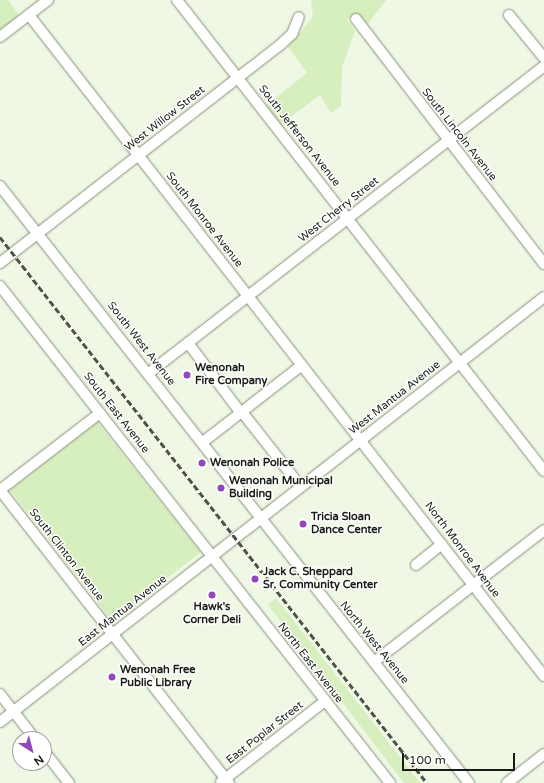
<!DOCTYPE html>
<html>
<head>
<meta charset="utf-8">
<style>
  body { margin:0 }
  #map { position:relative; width:544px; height:783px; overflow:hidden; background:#eef8e4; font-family:"Varela Round",sans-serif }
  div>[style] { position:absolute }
  .green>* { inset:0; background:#d7eebe }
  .roads { filter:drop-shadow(0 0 1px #87907e) drop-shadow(0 0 1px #87907e) }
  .minor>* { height:10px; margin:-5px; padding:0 5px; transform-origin:5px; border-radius:5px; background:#fff }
  .rail>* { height:2.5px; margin-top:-1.25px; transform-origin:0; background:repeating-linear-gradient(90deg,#4e5349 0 6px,transparent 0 9px) }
  .dots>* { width:11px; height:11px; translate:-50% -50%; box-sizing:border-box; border:2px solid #fff; border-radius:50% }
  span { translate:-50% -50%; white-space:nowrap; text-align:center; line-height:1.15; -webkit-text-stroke:3px #fff; paint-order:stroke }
  .street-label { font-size:11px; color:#191c15 }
  .poi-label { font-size:11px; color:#191c15; font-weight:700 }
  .left { translate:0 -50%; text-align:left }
  .north { position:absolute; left:12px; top:731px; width:40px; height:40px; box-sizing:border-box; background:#fff; border:1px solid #a3a4a1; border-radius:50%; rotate:144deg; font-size:11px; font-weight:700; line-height:16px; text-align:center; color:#191c15 }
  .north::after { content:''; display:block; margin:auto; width:14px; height:18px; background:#9148ba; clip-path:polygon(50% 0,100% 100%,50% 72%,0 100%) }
  .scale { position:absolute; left:402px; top:753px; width:113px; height:18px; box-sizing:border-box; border:2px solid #191c15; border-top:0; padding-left:5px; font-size:12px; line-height:14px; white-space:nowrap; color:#191c15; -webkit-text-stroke:3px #fff; paint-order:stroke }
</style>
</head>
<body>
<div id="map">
  <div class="green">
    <i style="clip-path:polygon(0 0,8px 0,19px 15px,0 30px)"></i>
    <i style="clip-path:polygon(311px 0,386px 0,367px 25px,359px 16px,347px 19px,355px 31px,342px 67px,341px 106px,331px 113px,320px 95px,278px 126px,264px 107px,307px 73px,288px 47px,313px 17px)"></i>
    <i style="clip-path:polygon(97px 422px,201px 552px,112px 621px,10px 490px)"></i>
    <i style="clip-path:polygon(276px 598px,420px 783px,404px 783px,268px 605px)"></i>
  </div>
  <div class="roads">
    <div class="minor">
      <i style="left:177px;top:0;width:597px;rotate:52.07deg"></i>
      <i style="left:29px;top:15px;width:838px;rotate:52.08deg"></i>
      <i style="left:509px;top:15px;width:55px;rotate:50.9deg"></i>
      <i style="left:356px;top:19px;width:309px;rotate:52.5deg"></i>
      <i style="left:0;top:37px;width:61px;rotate:-37.6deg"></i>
      <i style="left:0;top:186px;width:759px;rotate:51.85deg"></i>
      <i style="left:0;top:263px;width:353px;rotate:-37.9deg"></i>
      <i style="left:279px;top:46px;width:18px;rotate:-43deg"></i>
      <i style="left:292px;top:34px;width:18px;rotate:-68deg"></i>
      <i style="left:0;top:286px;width:632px;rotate:51.88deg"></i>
      <i style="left:188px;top:343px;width:88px;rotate:52.9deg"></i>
      <i style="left:149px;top:373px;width:500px;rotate:-37.85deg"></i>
      <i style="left:242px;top:412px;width:95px;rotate:51.8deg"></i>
      <i style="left:203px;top:442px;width:125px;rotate:-37.9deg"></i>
      <i style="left:0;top:490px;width:372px;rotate:52deg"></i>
      <i style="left:0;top:490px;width:126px;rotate:-37.6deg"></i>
      <i style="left:416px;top:565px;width:33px;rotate:-39deg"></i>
      <i style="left:374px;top:662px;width:215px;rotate:-37.8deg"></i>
      <i style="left:0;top:694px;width:57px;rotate:52.1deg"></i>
      <i style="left:0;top:722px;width:690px;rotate:-38deg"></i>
      <i style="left:44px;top:751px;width:41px;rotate:52deg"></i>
      <i style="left:221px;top:782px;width:132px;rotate:-37.9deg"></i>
      <i style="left:507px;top:783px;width:47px;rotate:-38.1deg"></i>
    </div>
  </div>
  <div class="rail">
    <i style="left:0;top:237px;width:693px;rotate:51.97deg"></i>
  </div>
  <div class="dots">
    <i style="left:187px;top:375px;background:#9148ba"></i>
    <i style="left:202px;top:463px;background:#9148ba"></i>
    <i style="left:221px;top:488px;background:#9148ba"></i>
    <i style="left:303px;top:524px;background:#9148ba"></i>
    <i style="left:255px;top:579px;background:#9148ba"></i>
    <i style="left:212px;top:595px;background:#9148ba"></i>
    <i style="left:112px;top:677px;background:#9148ba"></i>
  </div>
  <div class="street-label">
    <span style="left:165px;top:119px;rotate:-38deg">West Willow Street</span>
    <span style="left:459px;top:135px;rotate:52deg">South Lincoln Avenue</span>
    <span style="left:299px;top:136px;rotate:52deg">South Jefferson Avenue</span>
    <span style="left:339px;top:210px;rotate:-38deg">West Cherry Street</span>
    <span style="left:204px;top:220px;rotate:52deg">South Monroe Avenue</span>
    <span style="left:141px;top:344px;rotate:52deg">South West Avenue</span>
    <span style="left:395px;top:398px;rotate:-38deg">West Mantua Avenue</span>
    <span style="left:116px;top:413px;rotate:52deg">South East Avenue</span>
    <span style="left:462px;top:550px;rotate:53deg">North Monroe Avenue</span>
    <span style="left:66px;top:555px;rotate:52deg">South Clinton Avenue</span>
    <span style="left:123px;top:611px;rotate:-38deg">East Mantua Avenue</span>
    <span style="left:374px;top:643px;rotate:51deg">North West Avenue</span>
    <span style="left:310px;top:663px;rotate:52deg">North East Avenue</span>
    <span style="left:265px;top:733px;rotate:-38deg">East Poplar Street</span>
  </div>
  <div class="poi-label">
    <span class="left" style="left:195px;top:375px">Wenonah<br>Fire Company</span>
    <span class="left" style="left:210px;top:463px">Wenonah Police</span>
    <span class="left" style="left:229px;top:488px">Wenonah Municipal<br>Building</span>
    <span class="left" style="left:311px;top:524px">Tricia Sloan<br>Dance Center</span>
    <span class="left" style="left:263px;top:579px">Jack C. Sheppard<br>Sr. Community Center</span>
    <span style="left:212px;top:614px">Hawk's<br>Corner Deli</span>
    <span class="left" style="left:120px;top:677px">Wenonah Free<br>Public Library</span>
  </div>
  <div class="north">N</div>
  <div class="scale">100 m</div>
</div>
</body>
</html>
